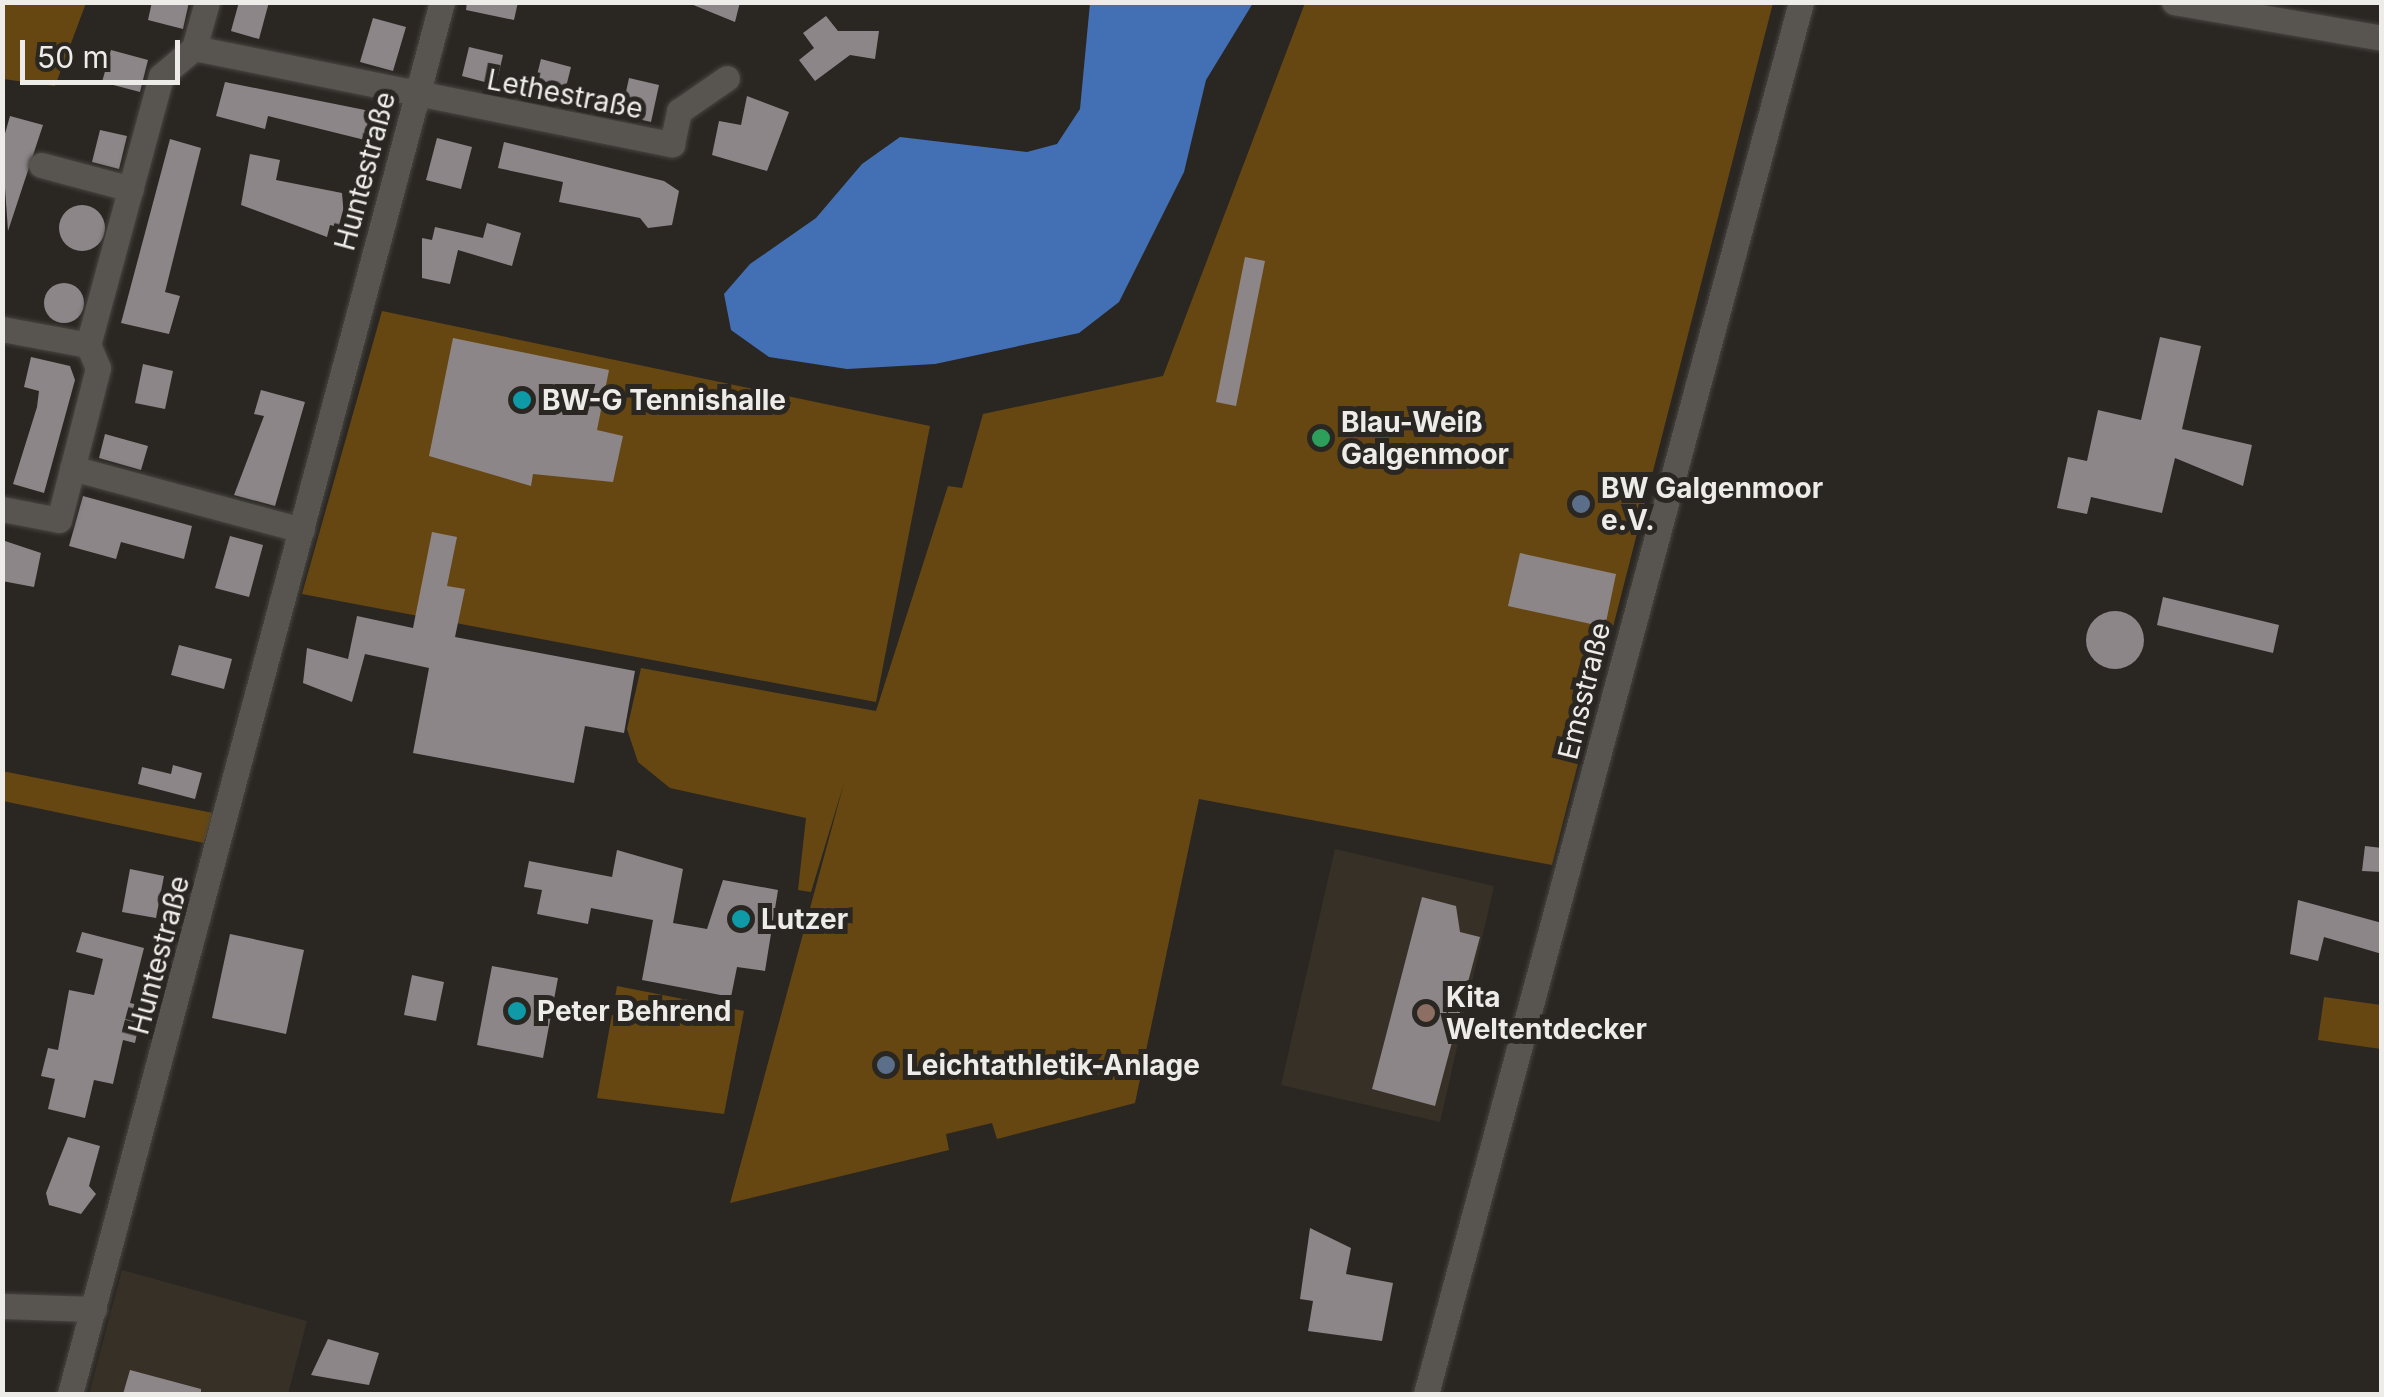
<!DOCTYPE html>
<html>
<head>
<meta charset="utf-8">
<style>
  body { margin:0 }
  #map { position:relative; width:2384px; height:1397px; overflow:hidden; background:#2a2723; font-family:Inter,sans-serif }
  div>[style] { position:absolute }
  .built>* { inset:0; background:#373027 }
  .green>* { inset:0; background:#664711 }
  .water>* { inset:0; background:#4370b5 }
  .building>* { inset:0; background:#8c8689 }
  .round { border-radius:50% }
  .roads { filter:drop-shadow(0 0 2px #484541) drop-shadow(0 0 2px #484541) }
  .minor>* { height:25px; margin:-12.5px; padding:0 12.5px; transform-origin:12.5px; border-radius:12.5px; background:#58544f }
  .dots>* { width:28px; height:28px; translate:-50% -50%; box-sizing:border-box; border:5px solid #2a2723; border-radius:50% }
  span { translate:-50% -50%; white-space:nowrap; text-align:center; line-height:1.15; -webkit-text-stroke:10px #2a2723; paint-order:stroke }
  .street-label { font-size:28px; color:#eeece9 }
  .poi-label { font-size:28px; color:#eeece9; font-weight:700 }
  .left { translate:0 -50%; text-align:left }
  .frame { position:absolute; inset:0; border:5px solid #eeece9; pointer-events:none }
  .scale { position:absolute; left:20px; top:40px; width:160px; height:45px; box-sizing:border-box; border:5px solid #eeece9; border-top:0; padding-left:12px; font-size:30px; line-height:35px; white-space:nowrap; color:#eeece9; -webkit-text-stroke:8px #2a2723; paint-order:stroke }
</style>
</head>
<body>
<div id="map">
  <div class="built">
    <i style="clip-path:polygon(1335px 849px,1494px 886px,1440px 1122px,1281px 1085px)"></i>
    <i style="clip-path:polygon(122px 1270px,307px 1321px,288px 1394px,89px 1394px)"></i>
  </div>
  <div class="green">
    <i style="clip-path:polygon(3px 2px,86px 3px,55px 86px,3px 79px)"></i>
    <i style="clip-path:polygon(1305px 3px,1773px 3px,1552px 865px,1199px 799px,1135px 1103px,997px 1139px,992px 1123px,946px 1134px,949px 1150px,730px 1203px,844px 783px,811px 892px,798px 890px,806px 818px,670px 788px,638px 762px,627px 729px,641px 668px,876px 711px,948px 486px,962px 488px,983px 414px,1163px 376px)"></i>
    <i style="clip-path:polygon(382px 311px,930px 426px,876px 702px,302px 594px)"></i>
    <i style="clip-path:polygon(2px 771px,213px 813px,204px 843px,3px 801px)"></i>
    <i style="clip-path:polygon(617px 986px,744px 1011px,724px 1114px,597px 1098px)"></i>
    <i style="clip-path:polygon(2324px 997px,2381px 1005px,2381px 1049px,2318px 1040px)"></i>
  </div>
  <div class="water">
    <i style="clip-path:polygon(1090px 3px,1253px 3px,1206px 80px,1184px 172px,1119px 302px,1079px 333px,935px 364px,847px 369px,769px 357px,731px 330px,724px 294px,750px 264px,816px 218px,862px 164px,900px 137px,1027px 152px,1057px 144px,1080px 109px)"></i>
  </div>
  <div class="building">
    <i style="clip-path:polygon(152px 2px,189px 2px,183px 29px,148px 20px)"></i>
    <i style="clip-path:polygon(239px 2px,269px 2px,259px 39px,231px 31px)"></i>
    <i style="clip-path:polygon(467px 2px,518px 2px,514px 20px,466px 10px)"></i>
    <i style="clip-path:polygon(686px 2px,740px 2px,735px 22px)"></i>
    <i style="clip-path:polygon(826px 16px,838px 31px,879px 31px,875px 59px,850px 55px,815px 81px,799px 60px,814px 48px,803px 33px)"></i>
    <i style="clip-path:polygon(373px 18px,406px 27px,393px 71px,360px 62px)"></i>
    <i style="clip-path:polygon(469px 47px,503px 55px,496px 85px,462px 76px)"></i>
    <i style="clip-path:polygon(111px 50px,148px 60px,140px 92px,102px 82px)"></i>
    <i style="clip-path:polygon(541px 59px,571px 67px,562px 103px,532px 95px)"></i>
    <i style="clip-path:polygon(629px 78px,659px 85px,651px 122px,621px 115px)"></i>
    <i style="clip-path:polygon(225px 82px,385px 114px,377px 143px,268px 116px,265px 129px,216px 116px)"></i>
    <i style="clip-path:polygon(747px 96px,789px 112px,767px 171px,712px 155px,719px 121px,741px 125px)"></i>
    <i style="clip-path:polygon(10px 116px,43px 125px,8px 231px,2px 144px)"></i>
    <i style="clip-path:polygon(100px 130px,127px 136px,119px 169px,92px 162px)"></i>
    <i style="clip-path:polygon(437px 138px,472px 147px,461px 189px,426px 180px)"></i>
    <i style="clip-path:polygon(170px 139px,201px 148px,165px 292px,180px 296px,169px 334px,121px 323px)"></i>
    <i style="clip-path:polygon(504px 142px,664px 181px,679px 191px,672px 225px,648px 228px,640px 218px,559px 202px,563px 182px,498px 168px)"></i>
    <i style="clip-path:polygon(250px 154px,280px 160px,276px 180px,342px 193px,345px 229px,330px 225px,327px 237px,241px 205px)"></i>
    <i class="round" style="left:59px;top:205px;width:46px;height:46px"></i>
    <i style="clip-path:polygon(487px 223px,521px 233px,512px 266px,458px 250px,450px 284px,422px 278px,422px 238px,432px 240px,435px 227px,483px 238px)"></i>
    <i style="clip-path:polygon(1245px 257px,1265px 261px,1236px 406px,1216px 402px)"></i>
    <i class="round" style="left:44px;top:283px;width:40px;height:40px"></i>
    <i style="clip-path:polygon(2160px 337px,2201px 346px,2182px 429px,2252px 445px,2243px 486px,2175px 458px,2162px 513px,2091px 497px,2087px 514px,2057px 508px,2068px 457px,2087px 461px,2098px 410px,2141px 420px)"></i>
    <i style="clip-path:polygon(453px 338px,609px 370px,597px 430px,623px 436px,613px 482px,533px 474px,531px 486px,429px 456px)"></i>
    <i style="clip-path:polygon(31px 357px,70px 366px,75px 380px,44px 493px,13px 484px,37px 407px,39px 391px,24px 387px)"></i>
    <i style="clip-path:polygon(143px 364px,173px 371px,165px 409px,135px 403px)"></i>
    <i style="clip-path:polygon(261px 390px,305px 402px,275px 506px,234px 495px,264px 416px,254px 414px)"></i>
    <i style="clip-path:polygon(105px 434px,148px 446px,141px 470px,99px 458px)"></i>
    <i style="clip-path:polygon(83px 496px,192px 526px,184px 559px,121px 542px,116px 559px,69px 546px)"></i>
    <i style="clip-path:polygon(432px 532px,457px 537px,447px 586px,465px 589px,455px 637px,635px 671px,624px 733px,585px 726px,574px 783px,413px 753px,429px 668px,365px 654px,352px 702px,303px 683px,307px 648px,348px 659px,357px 616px,413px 628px)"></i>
    <i style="clip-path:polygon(230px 536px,263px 545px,249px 597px,215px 588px)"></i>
    <i style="clip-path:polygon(2px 540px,41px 553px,34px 587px,2px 581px)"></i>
    <i style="clip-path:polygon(1520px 553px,1616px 574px,1605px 627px,1508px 606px)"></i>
    <i style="clip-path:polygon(2163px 597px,2279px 625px,2273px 653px,2157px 625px)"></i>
    <i class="round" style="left:2086px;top:611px;width:58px;height:58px"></i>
    <i style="clip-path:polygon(179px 645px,232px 659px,224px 689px,171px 675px)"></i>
    <i style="clip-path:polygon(173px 765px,202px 773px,195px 799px,138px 784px,142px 767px,171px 774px)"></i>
    <i style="clip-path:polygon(2365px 846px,2382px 848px,2382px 872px,2362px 871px)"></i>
    <i style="clip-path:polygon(617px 850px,683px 869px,673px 923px,707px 929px,723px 880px,778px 890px,765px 971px,737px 967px,731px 997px,642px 980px,653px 920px,591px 908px,588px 924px,537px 914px,542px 890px,524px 887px,529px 861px,612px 877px)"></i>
    <i style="clip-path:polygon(130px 869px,164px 876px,156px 918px,122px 912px)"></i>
    <i style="clip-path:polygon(1422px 897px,1456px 906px,1460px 932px,1480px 937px,1435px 1106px,1372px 1089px)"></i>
    <i style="clip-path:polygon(2298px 900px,2382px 923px,2382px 954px,2324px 937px,2318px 961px,2290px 954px)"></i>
    <i style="clip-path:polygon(82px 932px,144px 948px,130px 1003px,143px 1006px,135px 1043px,123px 1040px,113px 1084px,94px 1080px,85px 1118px,48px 1109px,55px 1079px,41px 1076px,48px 1048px,58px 1050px,69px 990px,94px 995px,103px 959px,76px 952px)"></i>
    <i style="clip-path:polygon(230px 934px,304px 950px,286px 1034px,212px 1018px)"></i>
    <i style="clip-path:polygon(492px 966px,558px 978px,543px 1058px,477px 1045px)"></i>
    <i style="clip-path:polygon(412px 975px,444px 982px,436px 1021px,404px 1015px)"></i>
    <i style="clip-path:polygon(68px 1137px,100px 1146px,89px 1186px,96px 1194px,81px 1214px,49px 1205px,46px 1193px)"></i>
    <i style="clip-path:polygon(1310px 1228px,1351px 1248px,1346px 1274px,1393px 1283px,1382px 1341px,1308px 1331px,1313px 1301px,1300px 1299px)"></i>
    <i style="clip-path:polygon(328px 1339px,379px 1353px,369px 1385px,311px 1375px)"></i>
    <i style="clip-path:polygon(130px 1370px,201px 1389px,201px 1394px,123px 1394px)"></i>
  </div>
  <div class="roads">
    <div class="minor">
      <i style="left:2174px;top:2px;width:211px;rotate:9.8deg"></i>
      <i style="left:194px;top:48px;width:488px;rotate:11.4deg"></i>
      <i style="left:672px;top:144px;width:34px;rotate:-78deg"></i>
      <i style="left:679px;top:111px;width:58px;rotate:-34.5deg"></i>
      <i style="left:41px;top:165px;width:93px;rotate:14.9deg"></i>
      <i style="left:2px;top:329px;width:87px;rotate:10.5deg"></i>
      <i style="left:72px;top:468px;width:238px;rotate:15.1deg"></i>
      <i style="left:2px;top:509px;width:58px;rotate:10.9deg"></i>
      <i style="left:59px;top:520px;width:157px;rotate:-75.6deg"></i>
      <i style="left:98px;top:368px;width:25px;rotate:-113deg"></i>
      <i style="left:88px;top:345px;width:279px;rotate:-74.8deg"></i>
      <i style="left:161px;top:76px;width:43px;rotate:-40.3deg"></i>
      <i style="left:194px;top:48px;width:48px;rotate:-74.2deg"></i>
      <i style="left:2px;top:1306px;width:92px;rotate:1.9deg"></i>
      <i style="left:70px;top:1394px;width:1441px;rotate:-75.04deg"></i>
      <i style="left:1426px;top:1394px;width:1442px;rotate:-74.92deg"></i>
    </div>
  </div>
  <div class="dots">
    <i style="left:522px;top:400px;background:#0f9aa8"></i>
    <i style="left:1321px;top:438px;background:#2e9e5b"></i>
    <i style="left:1581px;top:504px;background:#5c6f8a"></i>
    <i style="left:741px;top:919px;background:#0f9aa8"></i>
    <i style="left:517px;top:1011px;background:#0f9aa8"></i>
    <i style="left:1426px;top:1013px;background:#8d6e63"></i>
    <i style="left:886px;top:1065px;background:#5c6f8a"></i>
  </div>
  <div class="street-label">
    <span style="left:565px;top:94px;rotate:11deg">Lethestraße</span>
    <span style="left:365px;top:171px;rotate:-75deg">Huntestraße</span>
    <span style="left:1584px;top:691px;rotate:-76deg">Emsstraße</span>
    <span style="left:159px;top:955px;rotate:-75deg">Huntestraße</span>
  </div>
  <div class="poi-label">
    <span class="left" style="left:542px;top:400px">BW-G Tennishalle</span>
    <span class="left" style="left:1341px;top:438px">Blau-Weiß<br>Galgenmoor</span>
    <span class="left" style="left:1601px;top:504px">BW Galgenmoor<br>e.V.</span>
    <span class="left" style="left:761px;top:919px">Lutzer</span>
    <span class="left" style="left:1446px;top:1013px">Kita<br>Weltentdecker</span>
    <span class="left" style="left:537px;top:1011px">Peter Behrend</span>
    <span class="left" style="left:906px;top:1065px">Leichtathletik-Anlage</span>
  </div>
  <div class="frame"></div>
  <div class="scale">50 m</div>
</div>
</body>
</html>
